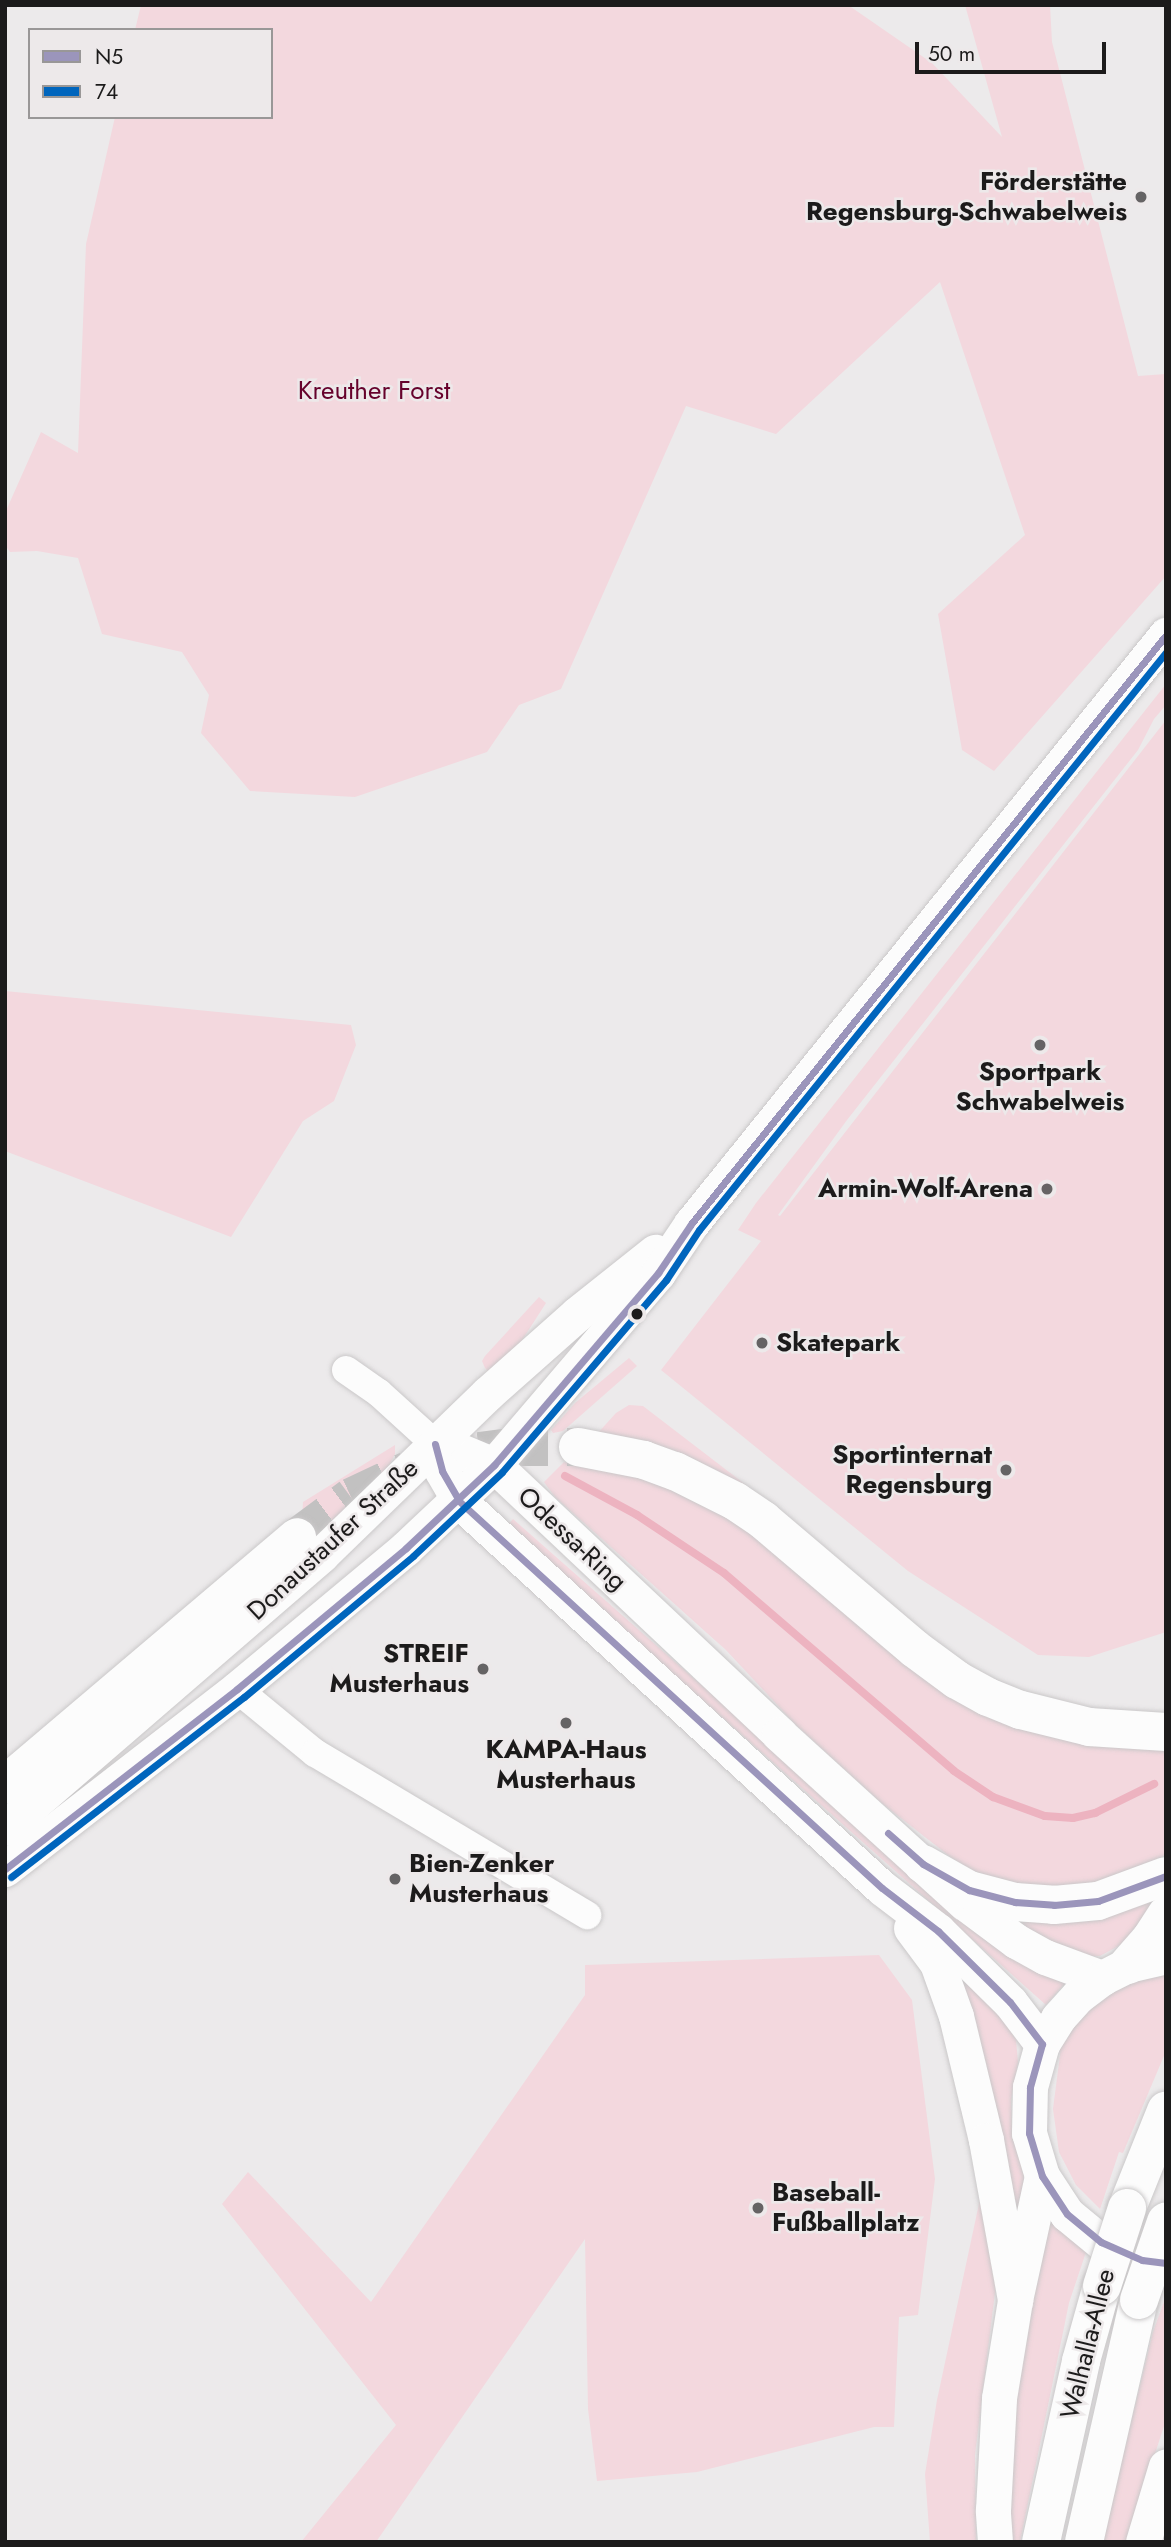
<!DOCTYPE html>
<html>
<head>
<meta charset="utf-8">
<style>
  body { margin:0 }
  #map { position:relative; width:1171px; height:2547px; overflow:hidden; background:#eceaeb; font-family:Jost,sans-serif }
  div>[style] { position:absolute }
  .green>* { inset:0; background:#f3d8de }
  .stream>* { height:8px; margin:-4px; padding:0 4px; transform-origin:4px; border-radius:4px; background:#edb3c0 }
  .highway-tunnel>* { height:38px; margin-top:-19px; transform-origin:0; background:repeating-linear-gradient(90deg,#c2c1c1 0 38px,transparent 0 57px) }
  .roads { filter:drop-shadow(0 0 2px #cac8c9) drop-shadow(0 0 2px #cac8c9) }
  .minor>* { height:28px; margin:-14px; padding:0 14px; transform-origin:14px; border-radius:14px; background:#fcfcfc }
  .major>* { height:35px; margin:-17.5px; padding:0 17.5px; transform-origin:17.5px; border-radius:17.5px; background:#fcfcfc }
  .highway>* { height:38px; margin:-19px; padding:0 19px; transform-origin:19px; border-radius:19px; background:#fcfcfc }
  .bridges { filter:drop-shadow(0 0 2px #cac8c9) drop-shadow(0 0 2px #cac8c9) }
  .highway-bridge>* { height:38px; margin:-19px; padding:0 19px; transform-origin:19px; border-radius:19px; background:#fcfcfc }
  .bus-1>* { height:7px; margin:-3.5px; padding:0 3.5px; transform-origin:3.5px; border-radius:3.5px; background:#9b95bb }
  .bus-2>* { height:7px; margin:-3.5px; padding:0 3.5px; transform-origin:3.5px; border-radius:3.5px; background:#0065bd }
  .dots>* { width:19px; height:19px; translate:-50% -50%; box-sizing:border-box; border:4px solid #ede9ea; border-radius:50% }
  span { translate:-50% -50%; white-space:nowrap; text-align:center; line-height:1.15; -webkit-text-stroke:5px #ede9ea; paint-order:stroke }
  .poi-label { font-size:26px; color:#1c1b1b; font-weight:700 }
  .right { translate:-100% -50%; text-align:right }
  .left { translate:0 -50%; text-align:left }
  .park-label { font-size:26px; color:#66022c }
  .street-label { font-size:26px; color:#1c1b1b }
  .frame { position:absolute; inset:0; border:7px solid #1c1b1b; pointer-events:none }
  .legend { position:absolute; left:28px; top:28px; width:245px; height:91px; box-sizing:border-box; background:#ede9ea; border:2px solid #999797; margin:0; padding:9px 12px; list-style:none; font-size:21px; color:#1c1b1b }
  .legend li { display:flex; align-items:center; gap:14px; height:35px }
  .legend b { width:35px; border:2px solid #999797 }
  .scale { position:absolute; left:915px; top:42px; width:191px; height:32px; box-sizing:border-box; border:4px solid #1c1b1b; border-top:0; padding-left:9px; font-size:21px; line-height:24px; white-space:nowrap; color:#1c1b1b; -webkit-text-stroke:5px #ede9ea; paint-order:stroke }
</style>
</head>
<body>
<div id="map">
  <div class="green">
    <i style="clip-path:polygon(141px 5px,848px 5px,932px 63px,1002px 137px,965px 5px,1050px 5px,1052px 42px,1138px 376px,1166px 374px,1166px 576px,994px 771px,962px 750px,938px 614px,1025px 535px,940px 282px,776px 434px,686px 406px,561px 689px,519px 705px,487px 752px,355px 797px,250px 791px,201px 733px,209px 695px,182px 652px,102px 634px,78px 558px,37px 551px,10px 552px,5px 545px,5px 513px,41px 432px,78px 453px,86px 244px,115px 117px,271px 117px,271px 30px,135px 30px)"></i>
    <i style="clip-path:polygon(1166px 684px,1166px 705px,1154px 719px,1138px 750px,847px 1120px,778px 1215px,780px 1216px,1166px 720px,1166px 1632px,1089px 1657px,1038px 1655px,908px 1571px,661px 1370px,761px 1241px,738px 1230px,756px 1203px)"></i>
    <i style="clip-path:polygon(5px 991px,351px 1025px,356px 1045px,334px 1101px,303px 1121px,231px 1237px,5px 1151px)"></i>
    <i style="clip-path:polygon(539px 1297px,546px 1303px,517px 1348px,491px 1374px,485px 1368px,482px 1361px,485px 1356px)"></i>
    <i style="clip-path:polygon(629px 1358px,637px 1366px,563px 1431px,553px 1433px,551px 1430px,575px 1403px)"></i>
    <i style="clip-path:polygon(629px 1405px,643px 1406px,746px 1485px,676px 1451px,596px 1435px,616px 1413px)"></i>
    <i style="clip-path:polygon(395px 1445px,395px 1454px,385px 1473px,300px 1550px,303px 1502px)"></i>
    <i style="clip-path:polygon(564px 1462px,651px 1478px,764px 1537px,882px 1643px,1166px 1741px,1166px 1854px,1146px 1867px,1069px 1892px,1003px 1884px,962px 1866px,879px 1801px,795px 1724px,726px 1650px,555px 1497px,544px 1482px)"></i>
    <i style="clip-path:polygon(513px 1519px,961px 1914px,1066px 1982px,1046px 2005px,507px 1526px)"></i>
    <i style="clip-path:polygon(1166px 1884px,1133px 1938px,1100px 1956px,1071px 1956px,985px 1904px)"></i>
    <i style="clip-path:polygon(879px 1955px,912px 2000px,935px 2179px,918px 2315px,899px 2317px,894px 2427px,874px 2427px,697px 2472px,597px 2481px,588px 2409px,585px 2239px,376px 2542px,301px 2542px,396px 2425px,222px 2204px,248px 2172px,371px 2302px,585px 1995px,585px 1965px)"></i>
    <i style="clip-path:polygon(956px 1965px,1008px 2021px,1016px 2040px,1018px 2062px,1011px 2100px,1012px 2130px,1027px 2186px,1015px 2268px)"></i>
    <i style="clip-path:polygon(1166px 1967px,1166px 2051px,1123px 2153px,1119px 2152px,1100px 2209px,1076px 2185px,1059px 2152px,1053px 2109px,1060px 2055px,1059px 2033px,1092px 1994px)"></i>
    <i style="clip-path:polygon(980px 2199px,998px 2268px,975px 2455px,976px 2542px,930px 2542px,925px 2474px,937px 2400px)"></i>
    <i style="clip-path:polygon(1046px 2214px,1086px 2252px,1069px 2303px,1020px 2542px,1010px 2542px,1015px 2406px)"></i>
    <i style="clip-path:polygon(1166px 2296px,1166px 2420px,1126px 2542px,1102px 2542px,1153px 2332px)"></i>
  </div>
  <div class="stream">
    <i style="left:565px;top:1476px;width:82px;rotate:28.4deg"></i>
    <i style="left:637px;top:1515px;width:105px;rotate:33.7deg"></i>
    <i style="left:724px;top:1573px;width:303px;rotate:40.7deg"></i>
    <i style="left:954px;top:1771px;width:47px;rotate:33.7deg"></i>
    <i style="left:993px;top:1797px;width:55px;rotate:20.1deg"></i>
    <i style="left:1045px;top:1816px;width:28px;rotate:4deg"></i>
    <i style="left:1073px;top:1818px;width:23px;rotate:-13deg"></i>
    <i style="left:1095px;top:1813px;width:66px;rotate:-26.2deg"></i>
  </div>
  <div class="highway-tunnel">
    <i style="left:479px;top:1451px;width:31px;rotate:-7deg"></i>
    <i style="left:510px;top:1447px;width:68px"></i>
    <i style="left:297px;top:1537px;width:67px;rotate:-36.5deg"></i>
    <i style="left:351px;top:1497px;width:63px;rotate:-25.3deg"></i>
  </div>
  <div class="roads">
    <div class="minor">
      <i style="left:346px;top:1370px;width:40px;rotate:34.9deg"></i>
      <i style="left:379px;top:1393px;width:76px;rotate:42.3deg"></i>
      <i style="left:237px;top:1689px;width:101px;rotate:39.4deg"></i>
      <i style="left:315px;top:1753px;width:317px;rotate:30.8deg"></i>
    </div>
    <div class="major">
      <i style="left:435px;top:1444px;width:18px;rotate:13deg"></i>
      <i style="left:453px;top:1448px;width:44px;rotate:22.5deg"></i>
      <i style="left:494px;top:1465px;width:392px;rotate:43.3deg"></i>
      <i style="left:779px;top:1734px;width:251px;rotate:42.3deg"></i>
      <i style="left:965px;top:1903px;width:64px;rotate:36.7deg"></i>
      <i style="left:1016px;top:1941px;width:33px;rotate:29deg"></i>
      <i style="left:1045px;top:1957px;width:61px;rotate:20.2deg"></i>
      <i style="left:435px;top:1444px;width:28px;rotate:75deg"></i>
      <i style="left:442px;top:1471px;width:34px;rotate:60deg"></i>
      <i style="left:459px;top:1501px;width:573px;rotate:42.46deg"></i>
      <i style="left:882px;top:1888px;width:71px;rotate:37.5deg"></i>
      <i style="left:938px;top:1931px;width:101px;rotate:44.6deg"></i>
      <i style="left:1010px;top:2002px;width:53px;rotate:52.7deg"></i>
      <i style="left:5px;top:1828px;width:419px;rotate:-40.8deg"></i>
      <i style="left:322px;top:1554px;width:230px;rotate:-44.1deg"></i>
      <i style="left:487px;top:1394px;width:120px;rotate:-41.6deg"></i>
      <i style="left:577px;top:1314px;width:100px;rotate:-38.5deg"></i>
      <i style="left:5px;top:1869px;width:294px;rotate:-37.8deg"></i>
      <i style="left:237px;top:1689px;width:220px;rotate:-39.8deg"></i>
      <i style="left:406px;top:1548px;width:121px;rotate:-43.3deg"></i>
      <i style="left:494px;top:1465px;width:253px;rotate:-49.5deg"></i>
      <i style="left:658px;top:1273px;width:59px;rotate:-56deg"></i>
      <i style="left:691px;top:1224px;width:757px;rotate:-51.12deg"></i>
      <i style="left:911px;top:1928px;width:44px;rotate:53.4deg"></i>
      <i style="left:937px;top:1963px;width:56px;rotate:70.3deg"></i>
      <i style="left:956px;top:2016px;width:128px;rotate:76.4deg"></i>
      <i style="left:986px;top:2140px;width:163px;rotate:79.7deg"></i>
      <i style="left:1138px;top:2258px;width:40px;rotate:-156.6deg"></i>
      <i style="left:1101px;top:2242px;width:44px;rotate:-140.5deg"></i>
      <i style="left:1067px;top:2214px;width:45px;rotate:-123.3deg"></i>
      <i style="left:1042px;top:2176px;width:45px;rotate:-106.8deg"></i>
      <i style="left:1029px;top:2133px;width:46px;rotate:-88.8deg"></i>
      <i style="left:1030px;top:2087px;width:45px;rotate:-74.4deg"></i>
      <i style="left:1042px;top:2044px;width:31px;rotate:-58deg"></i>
      <i style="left:1058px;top:2018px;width:30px;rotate:-48deg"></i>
      <i style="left:1078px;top:1996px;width:30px;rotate:-37deg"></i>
      <i style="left:1102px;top:1978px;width:29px;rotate:-27deg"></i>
      <i style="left:1128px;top:1965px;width:39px;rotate:-13deg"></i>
      <i style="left:995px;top:2542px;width:32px;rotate:-94deg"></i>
      <i style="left:993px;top:2510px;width:112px;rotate:-86.9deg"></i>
      <i style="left:999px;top:2398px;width:99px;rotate:-80.7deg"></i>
      <i style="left:1015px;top:2300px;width:127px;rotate:-77.7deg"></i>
      <i style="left:1143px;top:2542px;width:79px;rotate:-73.2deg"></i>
    </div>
    <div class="highway">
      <i style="left:578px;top:1447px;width:67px;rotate:11.1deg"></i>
      <i style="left:644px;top:1460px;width:33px;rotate:20deg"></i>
      <i style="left:675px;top:1471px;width:67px;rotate:26.6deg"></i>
      <i style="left:735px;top:1501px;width:34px;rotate:34deg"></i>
      <i style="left:763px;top:1520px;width:199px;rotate:40.3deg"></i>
      <i style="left:915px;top:1649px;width:52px;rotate:36.4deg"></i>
      <i style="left:957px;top:1680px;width:35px;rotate:29deg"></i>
      <i style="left:988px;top:1697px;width:35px;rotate:22deg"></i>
      <i style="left:1021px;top:1710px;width:70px;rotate:14deg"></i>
      <i style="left:1089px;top:1727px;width:77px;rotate:3.7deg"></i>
      <i style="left:5px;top:1785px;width:383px;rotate:-40.3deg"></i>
      <i style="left:923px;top:1864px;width:53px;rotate:29.5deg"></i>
      <i style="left:969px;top:1890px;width:48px;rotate:14.6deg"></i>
      <i style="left:1015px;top:1902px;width:39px;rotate:4deg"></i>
      <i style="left:1054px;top:1905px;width:44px;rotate:-5.2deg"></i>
      <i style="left:1098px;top:1901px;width:72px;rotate:-20.2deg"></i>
      <i style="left:1128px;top:1965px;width:33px;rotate:-49deg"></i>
      <i style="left:1150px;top:1940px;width:30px;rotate:-57deg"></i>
      <i style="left:1127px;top:2208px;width:105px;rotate:-68.1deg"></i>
      <i style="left:1041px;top:2542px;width:185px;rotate:-77.5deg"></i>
      <i style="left:1081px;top:2361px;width:78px;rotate:-74.4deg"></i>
      <i style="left:1084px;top:2542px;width:248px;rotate:-77.2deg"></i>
    </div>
  </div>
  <div class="bridges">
    <div class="highway-bridge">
      <i style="left:1102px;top:2286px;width:82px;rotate:-72.2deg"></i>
      <i style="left:1139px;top:2300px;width:83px;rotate:-70.9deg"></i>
    </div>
  </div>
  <div class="bus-1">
    <i style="left:435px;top:1444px;width:28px;rotate:75deg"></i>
    <i style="left:442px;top:1471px;width:34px;rotate:60deg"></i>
    <i style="left:459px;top:1501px;width:573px;rotate:42.46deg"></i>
    <i style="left:882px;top:1888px;width:71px;rotate:37.5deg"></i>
    <i style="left:938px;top:1931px;width:101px;rotate:44.6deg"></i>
    <i style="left:1010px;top:2002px;width:53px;rotate:52.7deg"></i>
    <i style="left:1042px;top:2044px;width:45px;rotate:105.6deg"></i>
    <i style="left:1030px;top:2087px;width:46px;rotate:91.2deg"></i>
    <i style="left:1029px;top:2133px;width:45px;rotate:73.2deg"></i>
    <i style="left:1042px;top:2176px;width:45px;rotate:56.7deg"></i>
    <i style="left:1067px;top:2214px;width:44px;rotate:39.5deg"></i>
    <i style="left:1101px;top:2242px;width:45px;rotate:23.7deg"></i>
    <i style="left:1142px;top:2260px;width:24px;rotate:7deg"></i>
    <i style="left:888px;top:1833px;width:47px;rotate:41.5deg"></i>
    <i style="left:923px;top:1864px;width:53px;rotate:29.5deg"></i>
    <i style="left:969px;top:1890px;width:48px;rotate:14.6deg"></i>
    <i style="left:1015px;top:1902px;width:39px;rotate:4deg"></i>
    <i style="left:1054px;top:1905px;width:44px;rotate:-5.2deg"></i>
    <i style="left:1098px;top:1901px;width:72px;rotate:-20.2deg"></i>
    <i style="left:5px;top:1869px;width:294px;rotate:-37.8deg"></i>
    <i style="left:237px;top:1689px;width:220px;rotate:-39.8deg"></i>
    <i style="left:406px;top:1548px;width:121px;rotate:-43.3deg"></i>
    <i style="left:494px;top:1465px;width:253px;rotate:-49.5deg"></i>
    <i style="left:658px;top:1273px;width:59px;rotate:-56deg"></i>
    <i style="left:691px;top:1224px;width:757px;rotate:-51.12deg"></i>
  </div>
  <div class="bus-2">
    <i style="left:11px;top:1877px;width:294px;rotate:-37.7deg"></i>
    <i style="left:244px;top:1697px;width:220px;rotate:-39.8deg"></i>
    <i style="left:413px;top:1556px;width:122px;rotate:-43.3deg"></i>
    <i style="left:502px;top:1472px;width:253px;rotate:-49.5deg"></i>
    <i style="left:666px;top:1280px;width:60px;rotate:-56.6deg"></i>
    <i style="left:699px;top:1230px;width:743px;rotate:-51.06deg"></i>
  </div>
  <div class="dots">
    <i style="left:1141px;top:197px;background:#656364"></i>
    <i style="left:1040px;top:1045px;background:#656364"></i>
    <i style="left:1047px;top:1189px;background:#656364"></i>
    <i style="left:637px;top:1314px;background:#1c1b1b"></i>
    <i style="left:762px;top:1343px;background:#656364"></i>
    <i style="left:1006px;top:1470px;background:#656364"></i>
    <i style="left:483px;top:1669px;background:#656364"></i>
    <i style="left:566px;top:1723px;background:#656364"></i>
    <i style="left:395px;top:1879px;background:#656364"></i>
    <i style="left:758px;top:2208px;background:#656364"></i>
  </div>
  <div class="poi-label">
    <span class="right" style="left:1127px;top:197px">Förderstätte<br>Regensburg-Schwabelweis</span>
    <span style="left:1040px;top:1087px">Sportpark<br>Schwabelweis</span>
    <span class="right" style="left:1033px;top:1189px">Armin-Wolf-Arena</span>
    <span class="left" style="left:776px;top:1343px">Skatepark</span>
    <span class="right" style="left:992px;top:1470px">Sportinternat<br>Regensburg</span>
    <span class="right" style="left:469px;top:1669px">STREIF<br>Musterhaus</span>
    <span style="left:566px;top:1765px">KAMPA-Haus<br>Musterhaus</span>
    <span class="left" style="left:409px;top:1879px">Bien-Zenker<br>Musterhaus</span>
    <span class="left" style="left:772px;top:2208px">Baseball-<br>Fußballplatz</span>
  </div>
  <div class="park-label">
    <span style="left:374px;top:391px">Kreuther Forst</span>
  </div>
  <div class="street-label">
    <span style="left:572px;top:1539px;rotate:43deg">Odessa-Ring</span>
    <span style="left:333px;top:1540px;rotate:-43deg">Donaustaufer Straße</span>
    <span style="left:1088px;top:2344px;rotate:-76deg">Walhalla-Allee</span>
  </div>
  <div class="frame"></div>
  <ul class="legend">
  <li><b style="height:9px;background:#9b95bb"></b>N5</li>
  <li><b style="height:9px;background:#0065bd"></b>74</li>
  </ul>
  <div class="scale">50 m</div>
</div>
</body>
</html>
